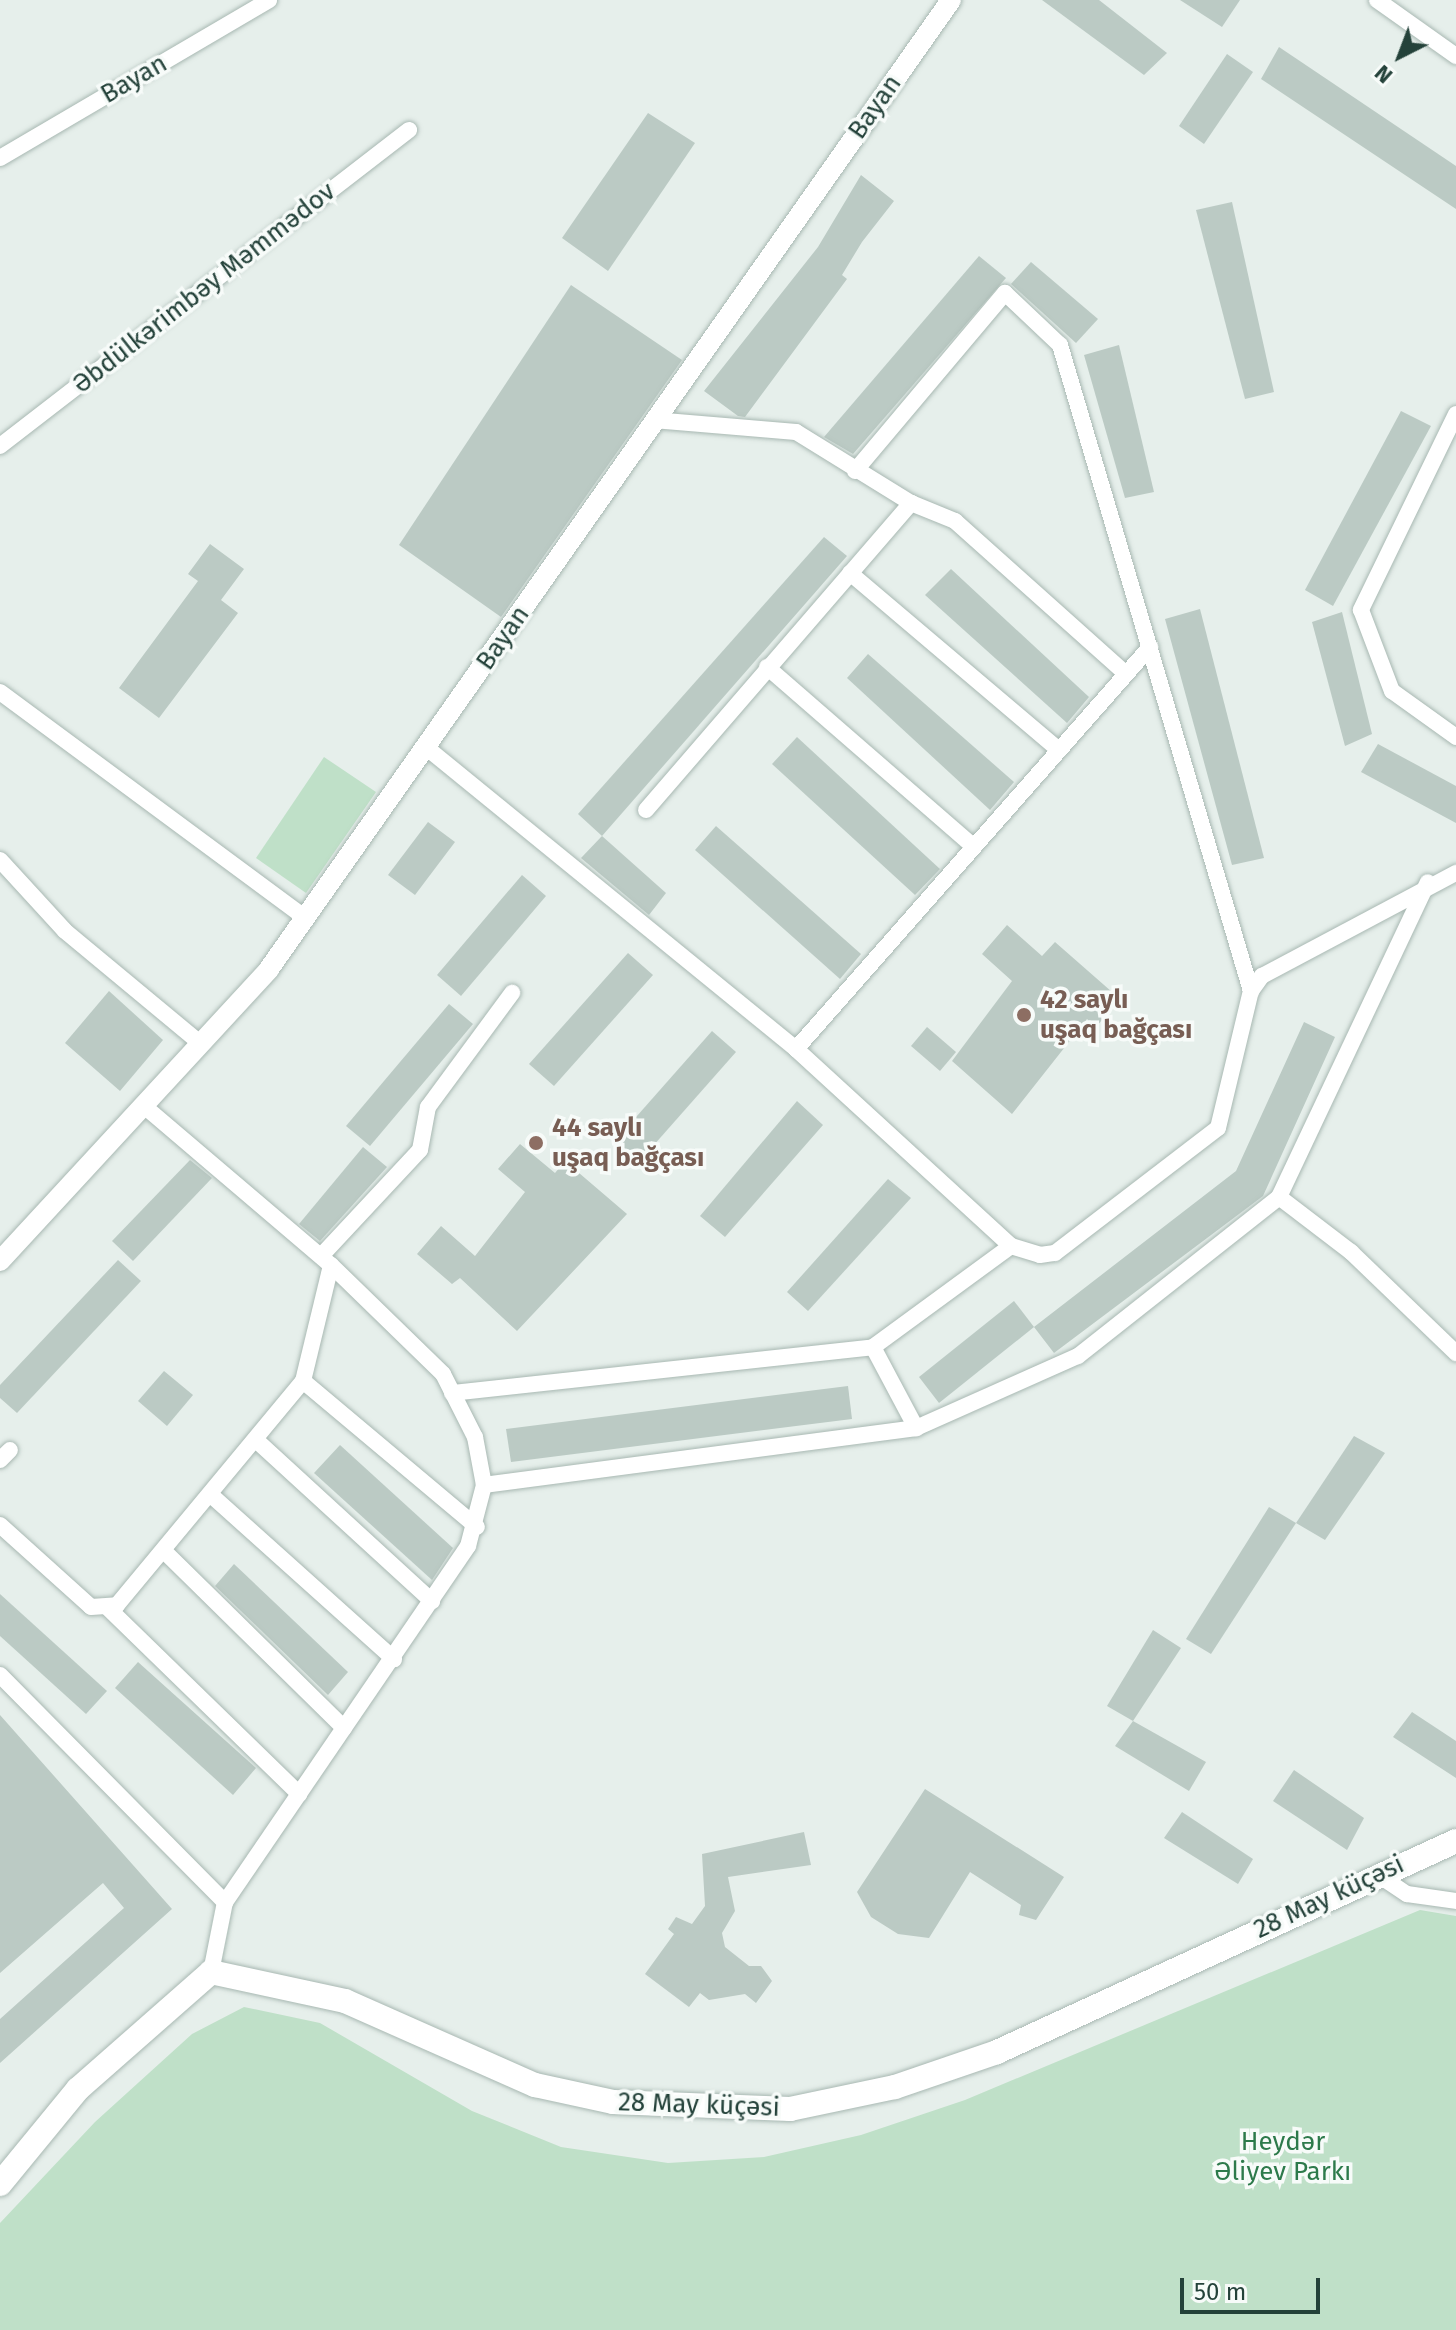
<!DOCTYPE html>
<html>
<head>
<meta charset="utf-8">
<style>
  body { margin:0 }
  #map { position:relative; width:1456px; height:2330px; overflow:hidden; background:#e6efeb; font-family:"Fira Sans",sans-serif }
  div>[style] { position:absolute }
  .green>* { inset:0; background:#bfe0c8 }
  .building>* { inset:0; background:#bbcac4 }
  .roads { filter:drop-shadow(0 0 2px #a8b8b2) drop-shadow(0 0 2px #a8b8b2) }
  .minor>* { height:16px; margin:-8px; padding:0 8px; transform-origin:8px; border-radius:8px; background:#fff }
  .tertiary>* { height:20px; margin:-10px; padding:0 10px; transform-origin:10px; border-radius:10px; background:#fff }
  .secondary>* { height:24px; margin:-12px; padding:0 12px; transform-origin:12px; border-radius:12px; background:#fff }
  .dots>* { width:22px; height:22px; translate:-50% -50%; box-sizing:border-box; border:4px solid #f7fbf9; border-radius:50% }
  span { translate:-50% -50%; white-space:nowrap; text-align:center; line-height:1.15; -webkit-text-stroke:7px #f7fbf9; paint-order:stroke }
  .street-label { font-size:26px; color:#24423a }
  .education-label { font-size:26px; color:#785e54; font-weight:700 }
  .left { translate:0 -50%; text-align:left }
  .park-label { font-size:26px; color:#2d7a4b }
  .north { position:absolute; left:1360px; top:16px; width:80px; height:80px; -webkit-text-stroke:6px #f7fbf9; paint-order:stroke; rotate:222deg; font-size:22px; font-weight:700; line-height:32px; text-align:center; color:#24423a }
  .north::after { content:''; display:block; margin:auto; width:28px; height:36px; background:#24423a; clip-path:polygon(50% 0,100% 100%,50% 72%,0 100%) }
  .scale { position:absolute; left:1180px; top:2278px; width:140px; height:36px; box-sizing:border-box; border:4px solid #24423a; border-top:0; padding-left:10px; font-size:24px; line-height:28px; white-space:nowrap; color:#24423a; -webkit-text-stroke:6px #f7fbf9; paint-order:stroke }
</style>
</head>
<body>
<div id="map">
  <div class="green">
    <i style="clip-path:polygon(324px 757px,376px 792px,306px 893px,256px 858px)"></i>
    <i style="clip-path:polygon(1420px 1910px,1456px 1916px,1456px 2330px,0 2330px,0 2223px,95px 2122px,192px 2034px,244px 2007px,320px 2023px,472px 2111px,561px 2147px,668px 2163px,764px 2157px,861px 2135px,965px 2100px)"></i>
  </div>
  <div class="building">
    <i style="clip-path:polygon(1042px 0,1099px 0,1167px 53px,1144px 75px)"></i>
    <i style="clip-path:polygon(1180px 0,1240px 0,1222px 27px)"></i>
    <i style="clip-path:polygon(1279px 47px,1456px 166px,1456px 209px,1261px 79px)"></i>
    <i style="clip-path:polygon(1227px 54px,1253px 72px,1204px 144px,1179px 126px)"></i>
    <i style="clip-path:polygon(648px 113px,695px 143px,608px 271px,562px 238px)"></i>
    <i style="clip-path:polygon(861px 175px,894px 201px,862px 242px,842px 275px,847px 279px,745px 417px,738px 416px,704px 391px,818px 247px)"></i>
    <i style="clip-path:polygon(1232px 202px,1274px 392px,1245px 399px,1196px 210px)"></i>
    <i style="clip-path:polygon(979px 256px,1006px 278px,853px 454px,824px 437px)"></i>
    <i style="clip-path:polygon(1031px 262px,1098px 319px,1076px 343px,1011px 284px)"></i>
    <i style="clip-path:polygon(571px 285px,682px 360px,501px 617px,399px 545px)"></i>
    <i style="clip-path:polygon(1119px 345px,1154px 492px,1125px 498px,1084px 355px)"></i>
    <i style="clip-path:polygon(1401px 411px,1431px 426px,1333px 606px,1305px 590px)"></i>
    <i style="clip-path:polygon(824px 537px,847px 556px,602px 836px,578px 814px)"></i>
    <i style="clip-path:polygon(210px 544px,244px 569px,221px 600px,238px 613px,159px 718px,119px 688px,198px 581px,188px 574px)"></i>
    <i style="clip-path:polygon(951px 569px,1089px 697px,1067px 723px,925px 595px)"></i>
    <i style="clip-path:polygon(1200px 609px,1264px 858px,1232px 865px,1165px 619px)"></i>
    <i style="clip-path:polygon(1342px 612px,1372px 734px,1345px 746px,1312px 622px)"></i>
    <i style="clip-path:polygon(868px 654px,1014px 782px,990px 810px,847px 678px)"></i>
    <i style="clip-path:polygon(797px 737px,940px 869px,915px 895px,772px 764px)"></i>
    <i style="clip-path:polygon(1378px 744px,1456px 786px,1456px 823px,1361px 772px)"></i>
    <i style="clip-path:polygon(428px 822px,455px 842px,415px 895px,388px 875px)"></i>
    <i style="clip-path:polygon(716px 826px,861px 954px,840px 979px,695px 850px)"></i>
    <i style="clip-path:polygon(602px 836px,666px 893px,649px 915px,581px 858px)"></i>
    <i style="clip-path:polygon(522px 875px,546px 896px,461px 996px,437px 975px)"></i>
    <i style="clip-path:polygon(1007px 925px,1042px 956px,1055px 942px,1120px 999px,1096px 1027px,1087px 1019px,1012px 1114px,952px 1061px,1012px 981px,982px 954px)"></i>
    <i style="clip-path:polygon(628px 953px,653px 975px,554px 1086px,529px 1064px)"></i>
    <i style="clip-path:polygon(109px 991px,163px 1040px,120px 1091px,65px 1043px)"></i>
    <i style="clip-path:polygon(449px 1004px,473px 1024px,370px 1146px,346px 1126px)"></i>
    <i style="clip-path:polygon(1304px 1022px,1335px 1037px,1263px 1196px,1054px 1353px,1034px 1327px,1236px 1171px)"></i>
    <i style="clip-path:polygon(927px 1027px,956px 1052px,940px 1071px,911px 1046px)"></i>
    <i style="clip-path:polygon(712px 1031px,736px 1052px,638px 1163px,614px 1142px)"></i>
    <i style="clip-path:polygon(797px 1101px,823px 1125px,725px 1237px,700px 1216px)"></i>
    <i style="clip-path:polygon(520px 1144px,555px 1173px,565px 1161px,627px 1214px,517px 1331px,460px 1278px,452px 1284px,417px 1254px,441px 1226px,475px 1256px,525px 1192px,498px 1169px)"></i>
    <i style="clip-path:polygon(363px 1147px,387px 1167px,320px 1241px,299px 1224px)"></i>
    <i style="clip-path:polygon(190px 1160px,212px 1178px,133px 1261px,112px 1241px)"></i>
    <i style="clip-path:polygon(888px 1179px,911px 1198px,808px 1311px,787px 1292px)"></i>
    <i style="clip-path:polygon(118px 1260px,141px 1281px,17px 1413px,0 1398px,0 1385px)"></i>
    <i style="clip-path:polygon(1014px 1301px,1034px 1327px,939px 1403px,919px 1377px)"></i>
    <i style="clip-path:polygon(164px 1371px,193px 1395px,167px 1426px,138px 1401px)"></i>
    <i style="clip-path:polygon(848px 1386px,852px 1419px,511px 1462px,506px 1429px)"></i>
    <i style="clip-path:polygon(1354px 1436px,1385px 1453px,1325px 1540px,1296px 1523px)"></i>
    <i style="clip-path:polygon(340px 1445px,453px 1548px,432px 1580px,314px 1473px)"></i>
    <i style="clip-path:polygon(1269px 1507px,1296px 1523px,1211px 1654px,1186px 1639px)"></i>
    <i style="clip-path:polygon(234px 1564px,348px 1672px,328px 1695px,215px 1586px)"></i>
    <i style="clip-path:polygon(0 1594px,107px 1691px,86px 1714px,0 1636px)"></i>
    <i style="clip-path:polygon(1153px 1630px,1181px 1648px,1133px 1721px,1107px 1706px)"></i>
    <i style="clip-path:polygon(138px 1662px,256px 1768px,233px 1795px,115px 1688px)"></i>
    <i style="clip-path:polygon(1412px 1712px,1456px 1741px,1456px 1778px,1393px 1737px)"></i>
    <i style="clip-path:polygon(0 1715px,172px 1909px,0 2063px,0 2019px,124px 1908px,103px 1883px,0 1973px)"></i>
    <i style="clip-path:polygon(1133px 1721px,1206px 1762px,1189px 1791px,1115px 1746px)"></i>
    <i style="clip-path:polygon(1294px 1770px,1364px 1818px,1347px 1850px,1273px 1801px)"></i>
    <i style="clip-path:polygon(925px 1789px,1064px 1877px,1036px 1920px,1019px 1915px,1021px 1905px,970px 1872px,929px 1938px,898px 1934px,871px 1917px,857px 1892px)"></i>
    <i style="clip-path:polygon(1182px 1812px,1253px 1859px,1238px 1884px,1164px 1838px)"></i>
    <i style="clip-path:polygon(804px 1832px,811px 1865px,728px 1877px,735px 1911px,722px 1933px,725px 1947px,749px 1966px,761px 1966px,772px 1981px,756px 2003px,745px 1994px,709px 2000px,700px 1993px,689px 2007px,645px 1974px,674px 1934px,668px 1929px,676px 1917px,692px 1924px,705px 1906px,702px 1854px)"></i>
  </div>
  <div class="roads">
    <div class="minor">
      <i style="left:1377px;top:0;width:97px;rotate:35.3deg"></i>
      <i style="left:0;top:158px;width:312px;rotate:-30.4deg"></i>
      <i style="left:1456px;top:414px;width:218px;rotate:115.9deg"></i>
      <i style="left:1361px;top:610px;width:87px;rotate:69.1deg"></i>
      <i style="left:1392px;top:691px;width:79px;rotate:35.7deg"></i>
      <i style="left:0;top:446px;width:517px;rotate:-37.69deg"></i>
      <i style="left:855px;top:471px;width:233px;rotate:-49.9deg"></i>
      <i style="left:1005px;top:293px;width:76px;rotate:43.4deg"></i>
      <i style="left:1060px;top:345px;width:674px;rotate:73.53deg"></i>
      <i style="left:911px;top:503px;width:48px;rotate:22.2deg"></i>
      <i style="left:955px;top:521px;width:229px;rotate:41.8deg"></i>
      <i style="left:850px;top:573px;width:274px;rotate:40.3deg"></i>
      <i style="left:767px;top:667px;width:274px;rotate:41deg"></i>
      <i style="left:0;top:692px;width:380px;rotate:36.5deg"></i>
      <i style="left:427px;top:748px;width:476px;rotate:39.2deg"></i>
      <i style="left:796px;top:1049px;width:292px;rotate:42.5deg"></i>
      <i style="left:1011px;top:1246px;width:30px;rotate:17deg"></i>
      <i style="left:1040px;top:1255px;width:15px;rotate:-8deg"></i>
      <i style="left:1055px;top:1253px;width:205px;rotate:-37.5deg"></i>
      <i style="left:1218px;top:1128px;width:141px;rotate:-76.5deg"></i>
      <i style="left:1251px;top:991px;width:19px;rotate:-54deg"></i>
      <i style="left:1262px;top:976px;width:220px;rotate:-28deg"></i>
      <i style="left:646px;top:810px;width:406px;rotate:-49.2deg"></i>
      <i style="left:911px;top:503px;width:135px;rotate:-148.3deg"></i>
      <i style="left:796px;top:432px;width:143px;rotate:-175.2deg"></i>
      <i style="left:0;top:860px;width:96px;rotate:47.5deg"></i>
      <i style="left:65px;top:931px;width:177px;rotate:39.7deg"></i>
      <i style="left:796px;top:1049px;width:536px;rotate:-48.63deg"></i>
      <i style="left:144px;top:1106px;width:245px;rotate:40.4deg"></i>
      <i style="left:331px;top:1265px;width:156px;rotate:44.2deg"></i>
      <i style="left:443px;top:1374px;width:71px;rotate:63.1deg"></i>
      <i style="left:475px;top:1437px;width:49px;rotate:79.4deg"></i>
      <i style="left:484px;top:1485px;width:63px;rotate:104.7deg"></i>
      <i style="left:468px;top:1546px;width:431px;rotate:124.3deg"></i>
      <i style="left:225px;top:1902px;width:71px;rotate:101.3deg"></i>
      <i style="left:1279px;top:1197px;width:91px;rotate:37.4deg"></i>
      <i style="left:1351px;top:1252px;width:146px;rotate:43.9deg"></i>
      <i style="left:321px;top:1256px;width:145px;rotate:-47deg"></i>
      <i style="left:420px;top:1150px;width:44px;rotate:-79.5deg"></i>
      <i style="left:428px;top:1107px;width:142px;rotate:-53.6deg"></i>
      <i style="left:873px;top:1347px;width:92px;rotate:62deg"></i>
      <i style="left:303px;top:1381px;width:227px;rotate:40deg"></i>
      <i style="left:452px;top:1393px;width:424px;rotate:-6.2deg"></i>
      <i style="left:873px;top:1347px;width:171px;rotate:-36.2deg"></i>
      <i style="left:256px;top:1440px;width:239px;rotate:42.5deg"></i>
      <i style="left:0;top:1460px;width:14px;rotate:-45deg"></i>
      <i style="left:484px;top:1485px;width:436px;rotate:-7.5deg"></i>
      <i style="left:916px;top:1428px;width:177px;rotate:-24deg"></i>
      <i style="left:1078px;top:1356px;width:256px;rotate:-38.3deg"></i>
      <i style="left:1279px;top:1197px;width:348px;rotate:-64.7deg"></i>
      <i style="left:211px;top:1495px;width:246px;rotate:41.9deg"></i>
      <i style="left:0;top:1525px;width:122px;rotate:42deg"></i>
      <i style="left:91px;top:1607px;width:26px;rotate:-4deg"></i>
      <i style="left:117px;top:1605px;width:291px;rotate:-50.3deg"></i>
      <i style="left:303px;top:1381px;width:119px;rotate:-76.4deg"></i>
      <i style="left:165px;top:1552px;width:251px;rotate:44.5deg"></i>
      <i style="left:108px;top:1608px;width:267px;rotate:44.2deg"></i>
      <i style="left:0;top:1675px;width:320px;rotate:45.3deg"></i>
      <i style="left:1377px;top:1874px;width:36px;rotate:34deg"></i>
      <i style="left:1407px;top:1894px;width:49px;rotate:8.1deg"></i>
    </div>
    <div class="tertiary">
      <i style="left:0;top:1261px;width:397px;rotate:-47.3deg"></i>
      <i style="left:269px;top:969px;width:1185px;rotate:-54.86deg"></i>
    </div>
    <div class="secondary">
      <i style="left:0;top:2184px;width:123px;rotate:-50.6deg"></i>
      <i style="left:78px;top:2089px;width:177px;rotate:-41.3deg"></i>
      <i style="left:211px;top:1972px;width:137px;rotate:12.2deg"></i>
      <i style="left:345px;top:2001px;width:208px;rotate:23.9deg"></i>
      <i style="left:535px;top:2085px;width:80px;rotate:12.3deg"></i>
      <i style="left:613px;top:2102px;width:177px;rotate:2.3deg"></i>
      <i style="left:790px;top:2109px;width:107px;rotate:-11.8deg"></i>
      <i style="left:895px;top:2087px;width:108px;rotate:-18.9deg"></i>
      <i style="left:997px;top:2052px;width:505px;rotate:-24.69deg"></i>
    </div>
  </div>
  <div class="dots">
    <i style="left:1024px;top:1015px;background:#8d6e63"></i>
    <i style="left:536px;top:1143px;background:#8d6e63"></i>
  </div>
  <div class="street-label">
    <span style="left:134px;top:79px;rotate:-30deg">Bayan</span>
    <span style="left:875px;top:107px;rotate:-55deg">Bayan</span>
    <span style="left:204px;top:288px;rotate:-38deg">Əbdülkərimbəy Məmmədov</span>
    <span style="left:503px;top:638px;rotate:-55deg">Bayan</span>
    <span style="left:1329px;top:1897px;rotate:-25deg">28 May küçəsi</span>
    <span style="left:699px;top:2105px;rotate:2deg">28 May küçəsi</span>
  </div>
  <div class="education-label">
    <span class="left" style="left:1040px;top:1015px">42 saylı<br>uşaq bağçası</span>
    <span class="left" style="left:552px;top:1143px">44 saylı<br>uşaq bağçası</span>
  </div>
  <div class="park-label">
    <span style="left:1283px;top:2157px">Heydər<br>Əliyev Parkı</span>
  </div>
  <div class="north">N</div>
  <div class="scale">50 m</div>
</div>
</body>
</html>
